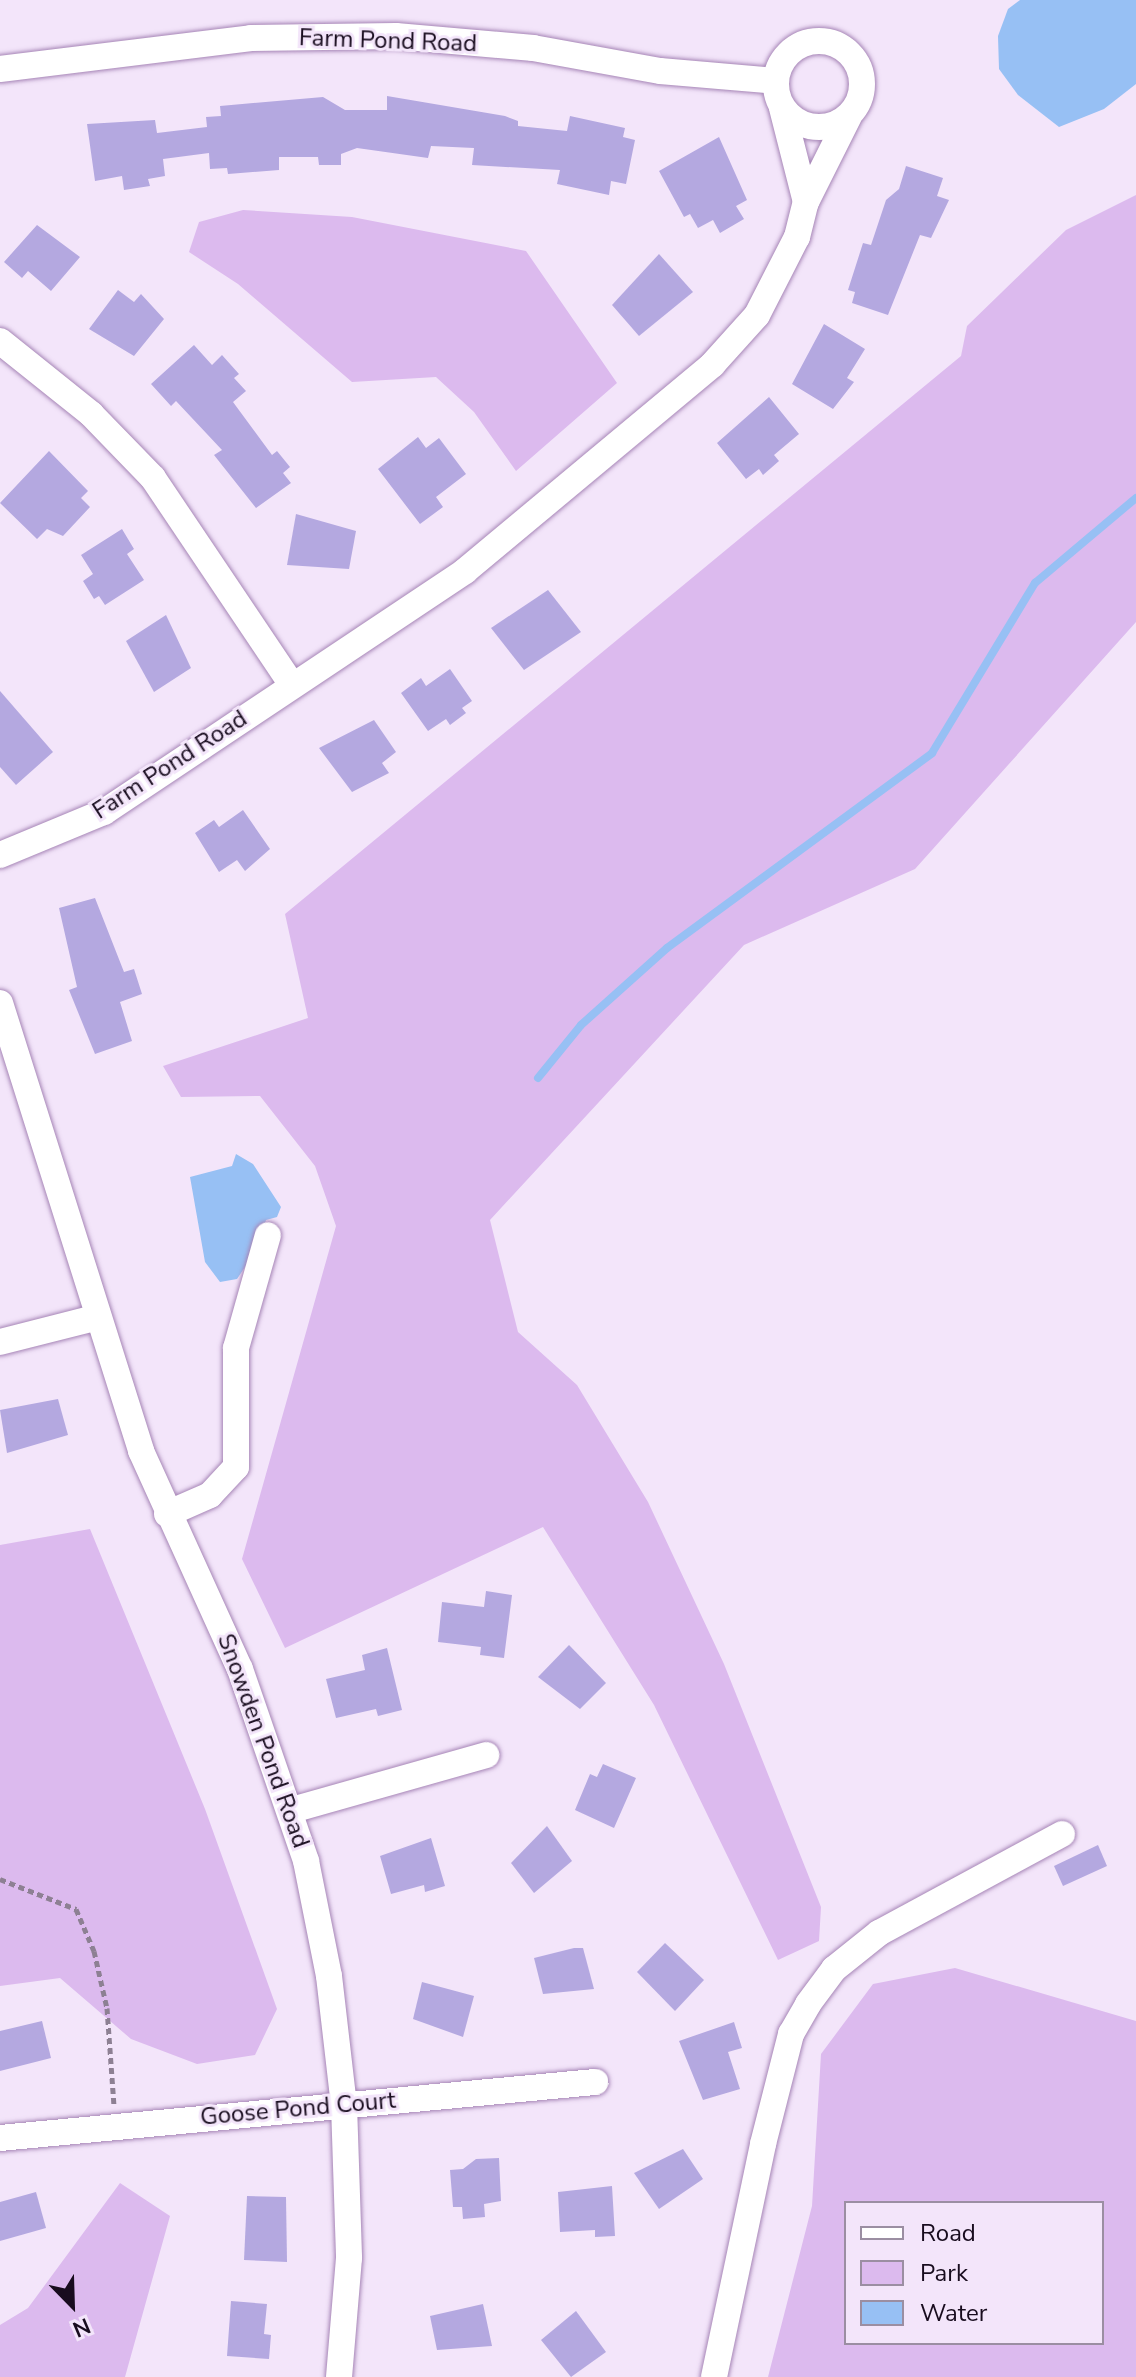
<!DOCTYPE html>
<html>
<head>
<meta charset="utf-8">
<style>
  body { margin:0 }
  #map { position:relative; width:1136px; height:2377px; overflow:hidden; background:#f3e5fa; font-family:"Nunito Sans",sans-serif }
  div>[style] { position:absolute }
  .green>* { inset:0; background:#dcbaee }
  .water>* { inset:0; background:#97c0f4 }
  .stream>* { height:8px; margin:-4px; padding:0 4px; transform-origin:4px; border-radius:4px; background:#97c0f4 }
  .building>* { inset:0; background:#b4a8e0 }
  .path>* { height:5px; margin-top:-2.5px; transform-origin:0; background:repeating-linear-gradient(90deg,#8d8093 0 6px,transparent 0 10px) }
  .roads { filter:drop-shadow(0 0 2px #a685b6) drop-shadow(0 0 2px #a685b6) }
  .minor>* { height:26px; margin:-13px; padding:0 13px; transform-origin:13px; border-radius:13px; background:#fff }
  .minor>.ring { margin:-13px; padding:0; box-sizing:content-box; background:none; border:26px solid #fff; border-radius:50% }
  span { translate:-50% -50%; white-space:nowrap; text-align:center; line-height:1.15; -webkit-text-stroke:6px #f3e5fa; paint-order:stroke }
  .street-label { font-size:24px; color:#180c1e }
  .legend { position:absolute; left:844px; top:2201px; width:260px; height:144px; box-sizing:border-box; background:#f3e5fa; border:2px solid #9b8ea2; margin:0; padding:10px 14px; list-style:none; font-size:24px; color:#180c1e }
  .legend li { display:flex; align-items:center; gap:16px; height:40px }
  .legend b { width:40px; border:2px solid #9b8ea2 }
  .north { position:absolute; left:32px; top:2265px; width:80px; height:80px; -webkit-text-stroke:6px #f3e5fa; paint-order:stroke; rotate:157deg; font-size:22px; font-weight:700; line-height:32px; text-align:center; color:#180c1e }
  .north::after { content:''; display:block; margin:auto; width:28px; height:36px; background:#180c1e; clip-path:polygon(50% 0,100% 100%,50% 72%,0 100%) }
</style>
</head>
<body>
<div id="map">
  <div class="green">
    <i style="clip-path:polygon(1136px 195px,1136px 622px,915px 869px,744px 945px,490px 1220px,518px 1332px,577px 1385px,648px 1502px,724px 1664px,821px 1907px,819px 1941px,778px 1960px,654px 1705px,543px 1527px,285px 1648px,242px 1559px,336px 1226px,315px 1166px,260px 1096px,181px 1097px,163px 1066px,308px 1018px,285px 914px,961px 356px,967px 326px,1066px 230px)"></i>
    <i style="clip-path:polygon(243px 210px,352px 217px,526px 251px,617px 383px,516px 471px,474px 412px,436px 377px,352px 382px,238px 284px,189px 252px,199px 222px)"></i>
    <i style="clip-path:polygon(90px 1529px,205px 1809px,277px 2009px,255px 2055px,197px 2064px,131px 2039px,60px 1978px,0 1986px,0 1545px)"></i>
    <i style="clip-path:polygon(evenodd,955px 1968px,1136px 2021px,1136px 2377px,768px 2377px,812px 2206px,821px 2054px,873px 1984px,955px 1968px,846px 2203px,1102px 2203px,1102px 2343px,846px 2343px,846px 2203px)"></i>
    <i style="clip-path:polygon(120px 2183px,170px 2216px,125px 2377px,0 2377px,0 2325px,28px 2308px)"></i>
  </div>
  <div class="water">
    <i style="clip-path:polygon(1020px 0,1136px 0,1136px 84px,1104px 109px,1059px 127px,1018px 95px,999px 69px,998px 36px,1008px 9px)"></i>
    <i style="clip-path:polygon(236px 1154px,253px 1164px,281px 1207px,277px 1217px,266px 1220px,255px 1252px,237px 1279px,220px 1282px,205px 1262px,190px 1177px,232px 1166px)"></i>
  </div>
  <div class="stream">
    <i style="left:538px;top:1078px;width:68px;rotate:-50.9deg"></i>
    <i style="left:581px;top:1025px;width:115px;rotate:-41.8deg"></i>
    <i style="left:667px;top:948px;width:329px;rotate:-36.3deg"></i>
    <i style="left:932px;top:753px;width:199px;rotate:-58.8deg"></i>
    <i style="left:1035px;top:583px;width:132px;rotate:-40.1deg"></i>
  </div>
  <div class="building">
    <i style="clip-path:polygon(387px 96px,505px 116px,518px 121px,518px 126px,567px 131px,570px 116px,625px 128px,623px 137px,635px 140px,626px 184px,611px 181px,609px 195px,557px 184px,560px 170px,472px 165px,474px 148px,431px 146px,428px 158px,357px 148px,341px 154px,341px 165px,319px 165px,318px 157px,279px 157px,279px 170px,228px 174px,227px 168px,210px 169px,209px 153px,163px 159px,165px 176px,148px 179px,150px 186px,124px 190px,122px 176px,95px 181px,87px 124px,155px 120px,157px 133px,207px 127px,206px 117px,221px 116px,220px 106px,323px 97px,345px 110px,387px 110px)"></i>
    <i style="clip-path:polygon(719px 137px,747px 200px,736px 206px,744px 219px,720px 233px,713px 220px,698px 228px,690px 214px,684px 217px,659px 171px)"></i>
    <i style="clip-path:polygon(906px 166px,943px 178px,937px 196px,949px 200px,931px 238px,920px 235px,888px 315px,852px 303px,855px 292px,848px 290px,863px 243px,871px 245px,886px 200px,899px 189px)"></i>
    <i style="clip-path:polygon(37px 225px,80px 257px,51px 291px,28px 271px,22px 278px,4px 262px)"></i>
    <i style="clip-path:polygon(659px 254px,693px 292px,639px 336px,612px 305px)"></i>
    <i style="clip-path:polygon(118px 290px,134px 302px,141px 294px,164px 319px,134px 356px,89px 329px)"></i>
    <i style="clip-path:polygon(824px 324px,865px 349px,847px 378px,854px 382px,833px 409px,792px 384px)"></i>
    <i style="clip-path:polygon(194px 345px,212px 365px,222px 355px,239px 374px,234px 378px,246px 391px,233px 402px,272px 455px,277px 451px,290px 467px,283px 473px,291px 483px,256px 508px,214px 455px,222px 450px,176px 401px,171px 406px,151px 384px)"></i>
    <i style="clip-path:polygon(769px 397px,799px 434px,774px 455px,779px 461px,763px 475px,759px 469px,746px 479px,717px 443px)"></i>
    <i style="clip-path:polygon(418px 437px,426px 448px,439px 438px,466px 474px,436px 497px,443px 507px,420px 524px,378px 469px)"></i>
    <i style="clip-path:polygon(49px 451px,88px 491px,81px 498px,90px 507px,63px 536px,47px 529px,37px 539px,0 503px)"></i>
    <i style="clip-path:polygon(296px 514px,356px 531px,349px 569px,287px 565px)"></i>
    <i style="clip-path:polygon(122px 529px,134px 549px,127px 554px,144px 580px,105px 605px,99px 596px,94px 599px,83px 581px,93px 574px,81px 555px)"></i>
    <i style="clip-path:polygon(548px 590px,581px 632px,524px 670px,491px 628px)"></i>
    <i style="clip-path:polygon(166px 615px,191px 668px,154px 692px,126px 641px)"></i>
    <i style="clip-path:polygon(450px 669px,472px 701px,462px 708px,466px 713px,450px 725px,446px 719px,428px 731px,401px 693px,421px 678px,426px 686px)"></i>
    <i style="clip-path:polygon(0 691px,53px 752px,16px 785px,0 767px)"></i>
    <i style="clip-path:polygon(374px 720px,396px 752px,382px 763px,389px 773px,352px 792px,319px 748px)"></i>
    <i style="clip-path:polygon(243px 810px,270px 849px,245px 871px,237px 860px,219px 872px,195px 833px,214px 820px,219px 827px)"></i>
    <i style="clip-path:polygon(95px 898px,124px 972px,134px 969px,142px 994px,120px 1002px,132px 1041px,95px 1054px,69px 990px,77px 987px,59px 908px)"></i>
    <i style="clip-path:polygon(58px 1399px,68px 1435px,7px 1453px,0 1410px)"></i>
    <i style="clip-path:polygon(486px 1591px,512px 1595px,504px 1658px,480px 1655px,481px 1647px,438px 1642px,442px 1602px,484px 1607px)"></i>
    <i style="clip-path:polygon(569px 1645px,606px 1683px,580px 1709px,538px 1677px)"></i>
    <i style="clip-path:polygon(387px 1648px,402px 1710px,378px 1716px,376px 1709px,336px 1718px,326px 1679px,365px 1670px,362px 1655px)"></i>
    <i style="clip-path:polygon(603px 1764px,636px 1778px,614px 1828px,575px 1810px,590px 1774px,597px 1777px)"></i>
    <i style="clip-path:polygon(547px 1826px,572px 1861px,534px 1893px,511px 1863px)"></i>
    <i style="clip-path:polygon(431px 1838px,445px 1886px,425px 1892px,424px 1885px,391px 1894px,380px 1856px)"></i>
    <i style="clip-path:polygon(1098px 1845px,1107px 1866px,1063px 1886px,1054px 1866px)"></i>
    <i style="clip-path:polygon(665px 1943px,704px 1980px,675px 2011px,637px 1972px)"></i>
    <i style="clip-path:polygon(574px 1948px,583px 1948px,594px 1989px,543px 1994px,534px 1958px)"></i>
    <i style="clip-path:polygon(422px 1982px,474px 1996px,463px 2037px,413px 2019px)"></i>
    <i style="clip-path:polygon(42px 2021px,51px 2058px,0 2071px,0 2031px)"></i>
    <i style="clip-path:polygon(734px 2022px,742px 2048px,728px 2052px,740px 2089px,703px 2100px,679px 2041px)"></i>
    <i style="clip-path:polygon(683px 2149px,703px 2179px,659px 2209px,634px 2173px)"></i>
    <i style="clip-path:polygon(499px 2158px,501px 2201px,484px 2204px,485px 2217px,463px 2219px,462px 2207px,453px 2207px,450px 2170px,463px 2169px,476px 2159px)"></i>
    <i style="clip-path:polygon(612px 2186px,615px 2236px,595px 2237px,595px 2230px,560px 2232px,558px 2192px)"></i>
    <i style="clip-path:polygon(36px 2192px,46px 2228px,0 2241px,0 2202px)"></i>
    <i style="clip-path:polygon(247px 2196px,286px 2197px,287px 2262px,244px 2260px)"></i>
    <i style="clip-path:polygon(231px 2301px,267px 2304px,264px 2334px,271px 2335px,269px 2359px,227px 2356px)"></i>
    <i style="clip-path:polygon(483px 2304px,492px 2346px,437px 2350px,430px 2316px)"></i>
    <i style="clip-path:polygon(576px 2311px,606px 2352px,571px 2377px,541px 2340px)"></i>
  </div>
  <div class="path">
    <i style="left:0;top:1879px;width:82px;rotate:21.5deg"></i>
    <i style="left:76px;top:1909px;width:46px;rotate:66.8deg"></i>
    <i style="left:94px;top:1951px;width:58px;rotate:77.2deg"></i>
    <i style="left:107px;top:2008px;width:97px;rotate:85.9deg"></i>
  </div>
  <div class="roads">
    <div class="minor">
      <i class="ring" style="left:776px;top:41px;width:60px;height:60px"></i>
      <i style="left:0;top:69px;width:253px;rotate:-7deg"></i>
      <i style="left:251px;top:38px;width:145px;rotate:-0.8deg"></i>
      <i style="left:396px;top:36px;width:138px;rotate:5deg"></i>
      <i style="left:533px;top:48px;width:129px;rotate:10.3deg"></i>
      <i style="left:660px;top:71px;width:116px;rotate:4.9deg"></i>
      <i style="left:782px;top:108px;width:97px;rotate:75.7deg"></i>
      <i style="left:806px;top:202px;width:96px;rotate:-63.4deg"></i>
      <i style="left:0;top:341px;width:117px;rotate:38.7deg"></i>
      <i style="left:91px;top:414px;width:89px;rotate:45.9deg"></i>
      <i style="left:153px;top:478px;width:249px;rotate:56.1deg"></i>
      <i style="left:0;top:855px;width:113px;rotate:-22.5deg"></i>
      <i style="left:104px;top:812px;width:434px;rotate:-33.7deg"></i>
      <i style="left:465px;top:571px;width:322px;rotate:-39.8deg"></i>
      <i style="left:712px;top:365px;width:67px;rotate:-48deg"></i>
      <i style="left:757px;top:315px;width:88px;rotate:-62.9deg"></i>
      <i style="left:797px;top:237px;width:36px;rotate:-76deg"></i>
      <i style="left:0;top:1003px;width:470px;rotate:72.5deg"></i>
      <i style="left:141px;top:1451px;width:239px;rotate:65.6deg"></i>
      <i style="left:240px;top:1669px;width:203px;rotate:71deg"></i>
      <i style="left:306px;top:1861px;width:117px;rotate:78.7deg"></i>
      <i style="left:329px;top:1976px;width:130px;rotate:83.4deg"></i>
      <i style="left:344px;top:2105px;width:153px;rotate:88.1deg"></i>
      <i style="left:349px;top:2258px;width:119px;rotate:94.8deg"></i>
      <i style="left:0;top:1342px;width:98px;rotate:-14.2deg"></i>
      <i style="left:167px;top:1514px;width:47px;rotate:-23.8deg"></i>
      <i style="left:210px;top:1495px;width:38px;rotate:-47deg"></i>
      <i style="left:236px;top:1467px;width:119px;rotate:-90deg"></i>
      <i style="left:236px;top:1348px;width:117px;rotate:-74.2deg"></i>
      <i style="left:292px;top:1810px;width:202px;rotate:-15.8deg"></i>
      <i style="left:0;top:2138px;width:598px;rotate:-5.38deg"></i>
      <i style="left:714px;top:2377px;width:238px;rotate:-78.1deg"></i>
      <i style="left:763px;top:2144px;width:114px;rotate:-75.7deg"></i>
      <i style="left:791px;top:2034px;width:34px;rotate:-60deg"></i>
      <i style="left:808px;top:2004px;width:44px;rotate:-53.4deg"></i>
      <i style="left:834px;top:1969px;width:58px;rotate:-38.7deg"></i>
      <i style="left:879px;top:1933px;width:208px;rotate:-28.4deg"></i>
    </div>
  </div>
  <div class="street-label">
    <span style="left:388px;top:41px;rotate:2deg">Farm Pond Road</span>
    <span style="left:170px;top:765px;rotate:-33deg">Farm Pond Road</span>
    <span style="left:263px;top:1741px;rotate:70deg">Snowden Pond Road</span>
    <span style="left:298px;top:2109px;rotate:-5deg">Goose Pond Court</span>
  </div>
  <ul class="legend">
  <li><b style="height:10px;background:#fff"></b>Road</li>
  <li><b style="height:22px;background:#dcbaee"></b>Park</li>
  <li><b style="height:22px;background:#97c0f4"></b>Water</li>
  </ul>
  <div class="north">N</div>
</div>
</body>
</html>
